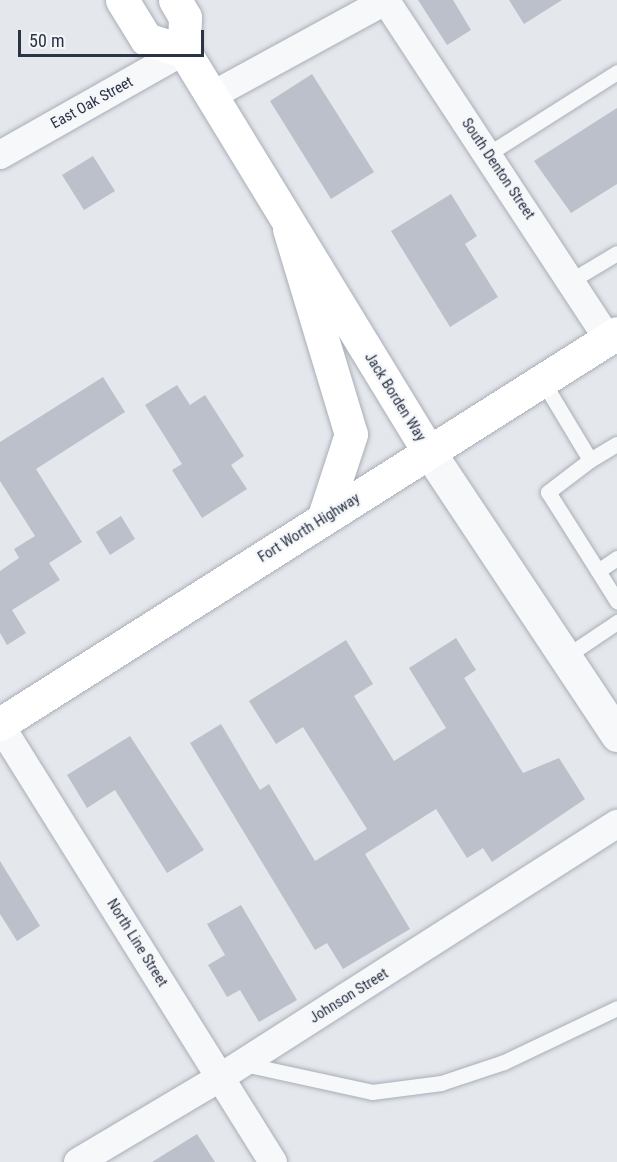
<!DOCTYPE html>
<html>
<head>
<meta charset="utf-8">
<style>
  body { margin:0 }
  #map { position:relative; width:617px; height:1162px; overflow:hidden; background:#e4e7ec; font-family:"Roboto Condensed",sans-serif }
  div>[style] { position:absolute }
  .building>* { inset:0; background:#bbc0ca }
  .roads { filter:drop-shadow(0 0 2px #a9aeb7) drop-shadow(0 0 2px #a9aeb7) }
  .service>* { height:15px; margin:-7.5px; padding:0 7.5px; transform-origin:7.5px; border-radius:7.5px; background:#f7f8fa }
  .minor>* { height:28px; margin:-14px; padding:0 14px; transform-origin:14px; border-radius:14px; background:#f7f8fa }
  .tertiary>* { height:33px; margin:-16.5px; padding:0 16.5px; transform-origin:16.5px; border-radius:16.5px; background:#f7f8fa }
  .secondary>* { height:33px; margin:-16.5px; padding:0 16.5px; transform-origin:16.5px; border-radius:16.5px; background:#fff }
  .primary>* { height:33px; margin:-16.5px; padding:0 16.5px; transform-origin:16.5px; border-radius:16.5px; background:#fff }
  span { translate:-50% -50%; white-space:nowrap; text-align:center; line-height:1.15; -webkit-text-stroke:4.5px #f4f6f9; paint-order:stroke }
  .street-label { font-size:15px; color:#2b3445 }
  .scale { position:absolute; left:18px; top:30px; width:186px; height:27px; box-sizing:border-box; border:3px solid #2b3445; border-top:0; padding-left:8px; font-size:18px; line-height:21px; white-space:nowrap; color:#2b3445; -webkit-text-stroke:4px #f4f6f9; paint-order:stroke }
</style>
</head>
<body>
<div id="map">
  <div class="building">
    <i style="clip-path:polygon(418px 0,453px 0,471px 30px,447px 45px)"></i>
    <i style="clip-path:polygon(509px 0,562px 0,524px 24px)"></i>
    <i style="clip-path:polygon(312px 74px,374px 172px,331px 199px,270px 101px)"></i>
    <i style="clip-path:polygon(617px 108px,617px 184px,571px 213px,534px 161px)"></i>
    <i style="clip-path:polygon(93px 156px,115px 191px,84px 210px,62px 175px)"></i>
    <i style="clip-path:polygon(451px 194px,477px 236px,465px 244px,498px 297px,450px 327px,391px 231px)"></i>
    <i style="clip-path:polygon(103px 377px,125px 412px,36px 469px,82px 542px,49px 563px,60px 580px,12px 610px,26px 633px,7px 645px,0 633px,0 571px,19px 558px,14px 549px,35px 536px,0 481px,0 442px)"></i>
    <i style="clip-path:polygon(177px 385px,190px 405px,205px 395px,244px 456px,231px 465px,247px 489px,202px 518px,172px 470px,182px 464px,145px 405px)"></i>
    <i style="clip-path:polygon(121px 516px,135px 539px,110px 555px,96px 532px)"></i>
    <i style="clip-path:polygon(456px 638px,476px 670px,464px 678px,523px 773px,559px 758px,585px 799px,492px 862px,483px 848px,467px 858px,436px 809px,365px 854px,410px 929px,343px 969px,327px 943px,315px 950px,190px 743px,221px 724px,260px 790px,269px 784px,315px 861px,367px 829px,303px 727px,276px 744px,249px 701px,346px 640px,373px 684px,354px 696px,394px 761px,446px 728px,409px 668px)"></i>
    <i style="clip-path:polygon(130px 736px,204px 850px,167px 873px,115px 790px,87px 808px,67px 775px)"></i>
    <i style="clip-path:polygon(0 861px,40px 926px,17px 941px,0 914px)"></i>
    <i style="clip-path:polygon(241px 905px,297px 1000px,259px 1022px,240px 990px,227px 997px,208px 965px,225px 955px,207px 924px)"></i>
    <i style="clip-path:polygon(197px 1134px,215px 1162px,152px 1162px)"></i>
  </div>
  <div class="roads">
    <div class="service">
      <i style="left:488px;top:154px;width:153px;rotate:-32.4deg"></i>
      <i style="left:572px;top:280px;width:52px;rotate:-31deg"></i>
      <i style="left:542px;top:380px;width:93px;rotate:59deg"></i>
      <i style="left:590px;top:460px;width:53px;rotate:142.7deg"></i>
      <i style="left:548px;top:492px;width:93px;rotate:57.7deg"></i>
      <i style="left:590px;top:460px;width:31px;rotate:-31deg"></i>
      <i style="left:617px;top:558px;width:23px;rotate:146deg"></i>
      <i style="left:598px;top:571px;width:36px;rotate:58deg"></i>
      <i style="left:565px;top:657px;width:63px;rotate:-33.9deg"></i>
      <i style="left:244px;top:1064px;width:131px;rotate:12.3deg"></i>
      <i style="left:372px;top:1092px;width:70px;rotate:-7.4deg"></i>
      <i style="left:441px;top:1083px;width:66px;rotate:-18.4deg"></i>
      <i style="left:504px;top:1062px;width:125px;rotate:-25.5deg"></i>
    </div>
    <div class="minor">
      <i style="left:386px;top:1px;width:404px;rotate:56.7deg"></i>
      <i style="left:211px;top:96px;width:200px;rotate:-28.6deg"></i>
      <i style="left:0;top:155px;width:211px;rotate:-29.5deg"></i>
      <i style="left:0;top:725px;width:515px;rotate:58.01deg"></i>
      <i style="left:78px;top:1162px;width:166px;rotate:-30.7deg"></i>
      <i style="left:221px;top:1077px;width:470px;rotate:-32.6deg"></i>
    </div>
    <div class="tertiary">
      <i style="left:429px;top:452px;width:340px;rotate:56.4deg"></i>
    </div>
    <div class="secondary">
      <i style="left:122px;top:0;width:46px;rotate:58.4deg"></i>
      <i style="left:146px;top:39px;width:40px;rotate:18deg"></i>
      <i style="left:175px;top:0;width:20px;rotate:60deg"></i>
      <i style="left:185px;top:17px;width:34px;rotate:92deg"></i>
      <i style="left:184px;top:51px;width:470px;rotate:58.6deg"></i>
    </div>
    <div class="primary">
      <i style="left:289px;top:229px;width:214px;rotate:73.2deg"></i>
      <i style="left:351px;top:434px;width:89px;rotate:108.2deg"></i>
      <i style="left:0;top:724px;width:730px;rotate:-32.36deg"></i>
    </div>
  </div>
  <div class="street-label">
    <span style="left:92px;top:103px;rotate:-29deg">East Oak Street</span>
    <span style="left:498px;top:169px;rotate:56deg">South Denton Street</span>
    <span style="left:395px;top:397px;rotate:58deg">Jack Borden Way</span>
    <span style="left:309px;top:528px;rotate:-32deg">Fort Worth Highway</span>
    <span style="left:137px;top:943px;rotate:58deg">North Line Street</span>
    <span style="left:349px;top:996px;rotate:-32deg">Johnson Street</span>
  </div>
  <div class="scale">50 m</div>
</div>
</body>
</html>
